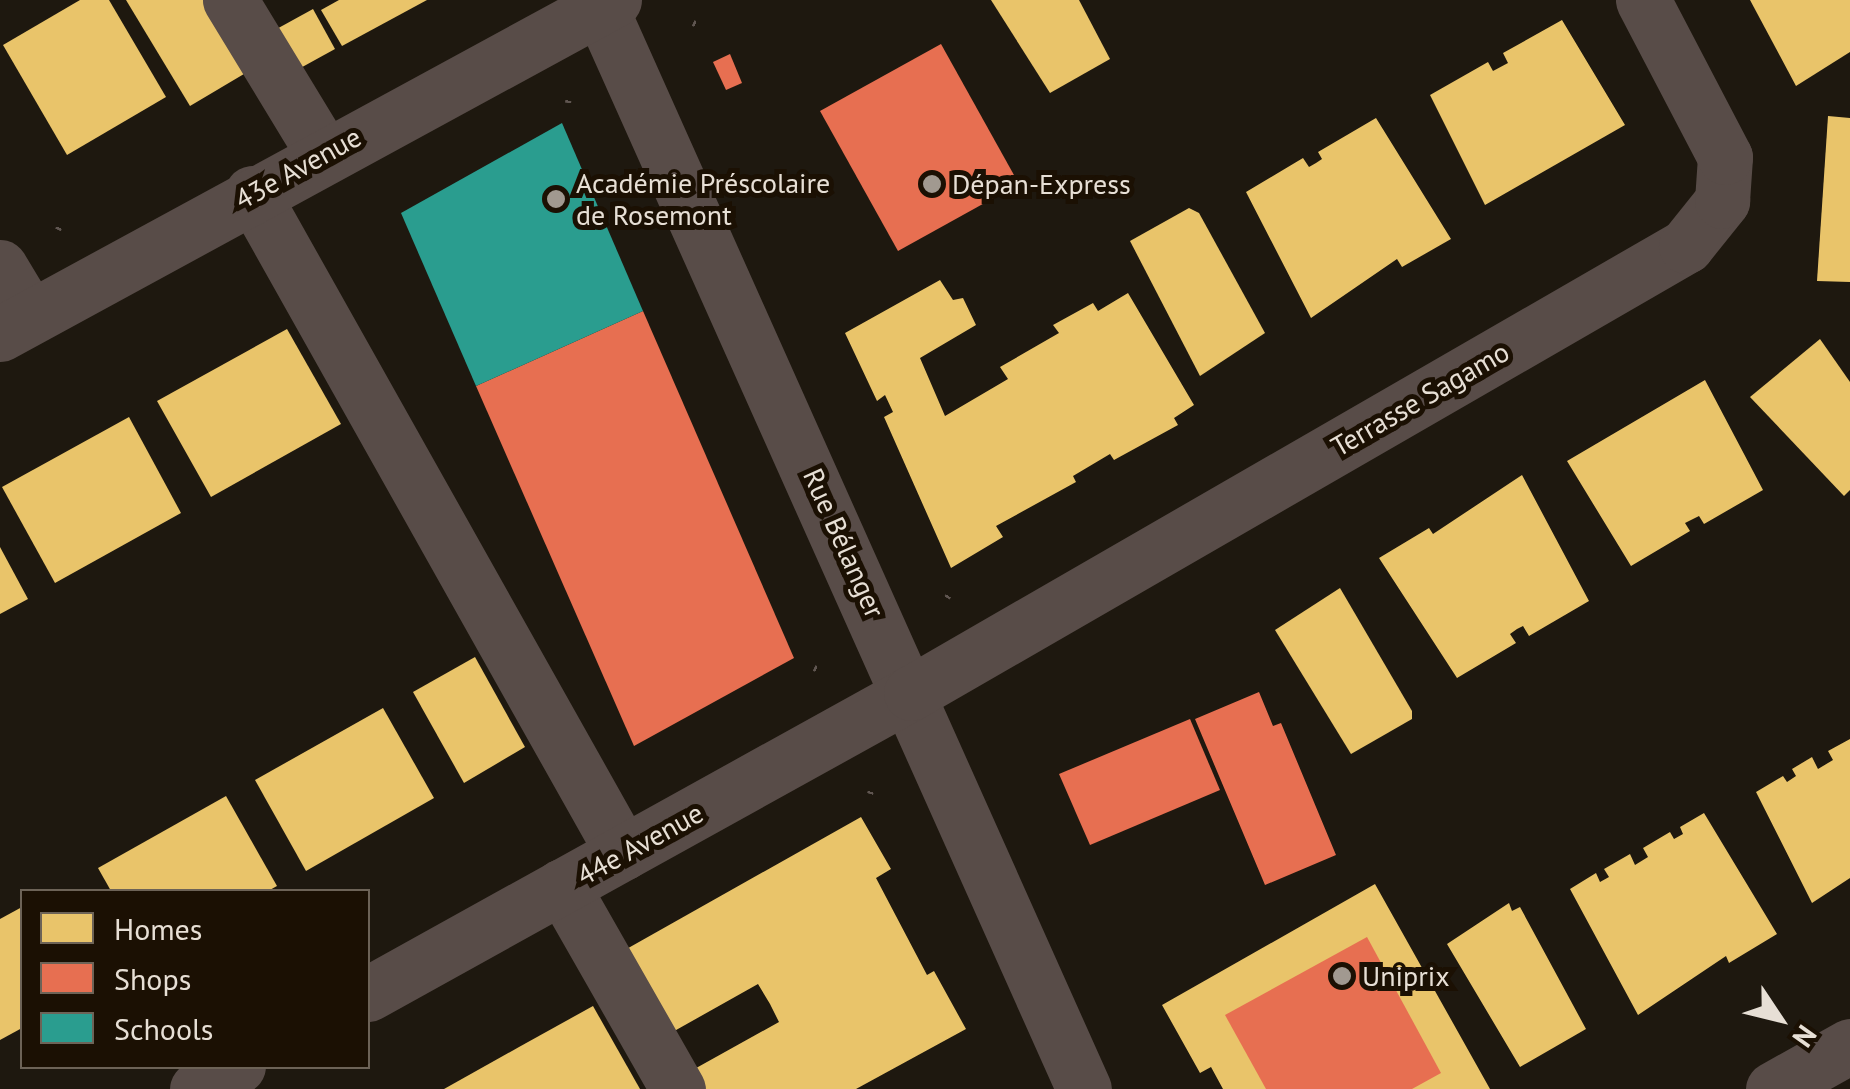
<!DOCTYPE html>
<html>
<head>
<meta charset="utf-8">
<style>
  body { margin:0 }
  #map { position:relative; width:1850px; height:1089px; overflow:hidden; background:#1e180f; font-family:"PT Sans",sans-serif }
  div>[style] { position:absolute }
  .homes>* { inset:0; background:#e9c46a }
  .shops>* { inset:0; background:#e76f51 }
  .schools>* { inset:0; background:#2a9d8f }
  .path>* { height:6px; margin-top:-3px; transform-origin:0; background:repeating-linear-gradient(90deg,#5f5550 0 2.5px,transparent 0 10.5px) }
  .minor>* { height:55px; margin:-27.5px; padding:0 27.5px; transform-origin:27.5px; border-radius:27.5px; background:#584c48 }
  .dots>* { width:28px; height:28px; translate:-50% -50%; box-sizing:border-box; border:5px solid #1b1003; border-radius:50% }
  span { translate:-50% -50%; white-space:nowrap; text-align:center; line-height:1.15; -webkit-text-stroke:10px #1b1003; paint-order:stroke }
  .street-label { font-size:28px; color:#e7dfd5 }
  .poi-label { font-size:28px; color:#e7dfd5 }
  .left { translate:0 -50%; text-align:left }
  .legend { position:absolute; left:20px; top:889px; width:350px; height:180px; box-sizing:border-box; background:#1b1003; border:2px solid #6d6357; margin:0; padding:12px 18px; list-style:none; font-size:30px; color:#e7dfd5 }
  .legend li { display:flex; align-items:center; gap:20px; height:50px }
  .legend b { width:50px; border:2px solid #6d6357 }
  .north { position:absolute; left:1730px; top:969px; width:100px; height:100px; -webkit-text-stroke:8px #1b1003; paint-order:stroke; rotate:125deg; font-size:28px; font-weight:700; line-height:40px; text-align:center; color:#e7dfd5 }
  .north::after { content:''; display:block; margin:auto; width:35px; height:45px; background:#e7dfd5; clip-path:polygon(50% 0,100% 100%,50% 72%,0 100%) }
</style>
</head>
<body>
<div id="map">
  <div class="homes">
    <i style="clip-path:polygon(80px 0,109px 0,166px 97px,67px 155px,3px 45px)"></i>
    <i style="clip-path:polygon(126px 0,207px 0,249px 71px,190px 106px)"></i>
    <i style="clip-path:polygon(339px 0,427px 0,342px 46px,321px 10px)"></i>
    <i style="clip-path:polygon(991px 0,1079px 0,1110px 59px,1050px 93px)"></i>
    <i style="clip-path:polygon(1750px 0,1850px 0,1850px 52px,1796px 86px)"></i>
    <i style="clip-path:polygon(313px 9px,335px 49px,295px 71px,273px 31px)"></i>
    <i style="clip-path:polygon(1562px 20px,1625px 125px,1485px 205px,1430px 95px,1488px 62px,1493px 71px,1508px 63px,1503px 53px)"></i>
    <i style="clip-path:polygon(1828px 116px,1850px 118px,1850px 282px,1817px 281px)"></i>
    <i style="clip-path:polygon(1376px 118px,1451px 239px,1402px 267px,1397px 259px,1311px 318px,1246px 192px,1303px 158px,1309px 167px,1316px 163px,1322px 159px,1318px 152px)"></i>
    <i style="clip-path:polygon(1189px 208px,1199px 213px,1265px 333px,1200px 376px,1130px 241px)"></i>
    <i style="clip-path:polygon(940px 280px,953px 300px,963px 298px,976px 325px,920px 358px,945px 416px,1008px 379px,1000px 367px,1059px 333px,1053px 325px,1093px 303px,1098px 311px,1128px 293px,1194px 405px,1174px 418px,1178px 425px,1114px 460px,1110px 454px,1073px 476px,1076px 482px,996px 526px,1003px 537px,951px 568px,884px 417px,893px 412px,885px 395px,877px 401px,845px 333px)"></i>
    <i style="clip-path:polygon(287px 329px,341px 424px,211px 497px,157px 401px)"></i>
    <i style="clip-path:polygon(1820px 339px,1850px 382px,1850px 490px,1844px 496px,1750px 397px)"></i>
    <i style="clip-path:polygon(1705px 380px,1763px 490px,1704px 524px,1699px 516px,1685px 523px,1690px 531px,1631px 566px,1567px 461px)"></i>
    <i style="clip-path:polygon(129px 417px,181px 513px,55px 583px,2px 487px)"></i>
    <i style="clip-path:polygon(1522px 475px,1589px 601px,1529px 636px,1523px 626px,1517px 629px,1510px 634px,1516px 643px,1457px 678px,1379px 558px,1429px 528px,1433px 534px)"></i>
    <i style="clip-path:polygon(0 547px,28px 599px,0 614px)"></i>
    <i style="clip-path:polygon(1340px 588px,1412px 711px,1412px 719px,1351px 754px,1275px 630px)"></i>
    <i style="clip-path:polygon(475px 657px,525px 747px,464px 783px,413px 692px)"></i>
    <i style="clip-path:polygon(383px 708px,434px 798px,306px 871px,255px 780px)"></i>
    <i style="clip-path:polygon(1850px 739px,1850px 878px,1812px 903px,1756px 792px,1783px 776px,1787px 782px,1796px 776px,1792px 769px,1812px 757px,1818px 769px,1833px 760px,1828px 751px)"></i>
    <i style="clip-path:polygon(226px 796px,277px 886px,268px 891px,111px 891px,98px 868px)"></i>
    <i style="clip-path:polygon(1704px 813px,1777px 934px,1729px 963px,1726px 956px,1638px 1015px,1570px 889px,1596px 873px,1600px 882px,1609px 877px,1604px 869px,1630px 854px,1635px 865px,1648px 857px,1643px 848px,1670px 832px,1674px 839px,1683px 834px,1680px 827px)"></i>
    <i style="clip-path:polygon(861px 817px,891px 869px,876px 878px,927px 975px,934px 971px,966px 1029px,856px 1089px,698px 1089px,689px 1072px,779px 1022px,770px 1004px,758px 984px,669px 1034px,623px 951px)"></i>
    <i style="clip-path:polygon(1375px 884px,1490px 1089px,1223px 1089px,1211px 1067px,1200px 1073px,1162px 1005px)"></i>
    <i style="clip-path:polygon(1509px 903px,1512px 911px,1520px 907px,1586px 1029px,1520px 1067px,1447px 944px)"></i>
    <i style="clip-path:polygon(22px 907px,22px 1028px,0 1040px,0 919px)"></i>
    <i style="clip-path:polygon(593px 1006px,640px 1089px,444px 1089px,519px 1047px)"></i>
  </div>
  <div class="shops">
    <i style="clip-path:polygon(941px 44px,1019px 184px,898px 251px,820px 111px)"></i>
    <i style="clip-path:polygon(730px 54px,742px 83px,726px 90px,713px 62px)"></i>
    <i style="clip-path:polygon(643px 311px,794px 658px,634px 746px,476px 386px)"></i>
    <i style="clip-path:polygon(1259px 692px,1273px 726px,1281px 723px,1336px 855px,1265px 885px,1195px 719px)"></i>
    <i style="clip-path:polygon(1190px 719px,1220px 790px,1090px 845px,1059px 774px)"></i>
    <i style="clip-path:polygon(1367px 937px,1441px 1073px,1412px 1089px,1266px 1089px,1225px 1015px)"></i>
  </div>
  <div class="schools">
    <i style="clip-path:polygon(562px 123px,643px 311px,476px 386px,401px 213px)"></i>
  </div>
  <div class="path">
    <i style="left:693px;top:23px;width:8px;rotate:23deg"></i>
    <i style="left:568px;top:103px;width:7px;rotate:-82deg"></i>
    <i style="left:58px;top:230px;width:8px;rotate:-67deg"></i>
    <i style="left:947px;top:598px;width:6px;rotate:-59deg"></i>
    <i style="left:814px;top:668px;width:8px;rotate:23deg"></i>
    <i style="left:870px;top:794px;width:6px;rotate:-72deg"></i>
  </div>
  <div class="minor">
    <i style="left:230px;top:0;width:179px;rotate:58.7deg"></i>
    <i style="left:597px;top:0;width:1193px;rotate:65.91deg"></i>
    <i style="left:252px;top:193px;width:757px;rotate:60.66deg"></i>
    <i style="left:0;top:267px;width:58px;rotate:59deg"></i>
    <i style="left:0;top:334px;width:699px;rotate:-28.55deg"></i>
    <i style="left:562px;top:886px;width:234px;rotate:60.3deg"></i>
    <i style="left:368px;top:994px;width:621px;rotate:-29deg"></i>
    <i style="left:911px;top:693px;width:895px;rotate:-29.98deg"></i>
    <i style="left:1686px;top:246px;width:58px;rotate:-51.3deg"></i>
    <i style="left:1722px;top:201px;width:44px;rotate:-86.1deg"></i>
    <i style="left:1725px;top:157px;width:177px;rotate:-117.6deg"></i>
    <i style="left:197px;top:1089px;width:47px;rotate:-29.3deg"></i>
    <i style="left:1773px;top:1089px;width:88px;rotate:-29.2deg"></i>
  </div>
  <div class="dots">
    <i style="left:932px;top:184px;background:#a19990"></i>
    <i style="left:556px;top:199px;background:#a19990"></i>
    <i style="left:1342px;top:976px;background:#a19990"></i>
  </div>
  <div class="street-label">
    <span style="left:298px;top:168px;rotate:-29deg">43e Avenue</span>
    <span style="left:1420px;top:399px;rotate:-30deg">Terrasse Sagamo</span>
    <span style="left:844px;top:543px;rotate:66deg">Rue Bélanger</span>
    <span style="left:640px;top:844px;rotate:-29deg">44e Avenue</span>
  </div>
  <div class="poi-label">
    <span class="left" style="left:576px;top:199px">Académie Préscolaire<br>de Rosemont</span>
    <span class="left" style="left:952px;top:184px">Dépan-Express</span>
    <span class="left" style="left:1362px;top:976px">Uniprix</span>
  </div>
  <ul class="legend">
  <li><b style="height:28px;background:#e9c46a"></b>Homes</li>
  <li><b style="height:28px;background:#e76f51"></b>Shops</li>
  <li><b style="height:28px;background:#2a9d8f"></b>Schools</li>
  </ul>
  <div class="north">N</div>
</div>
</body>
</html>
